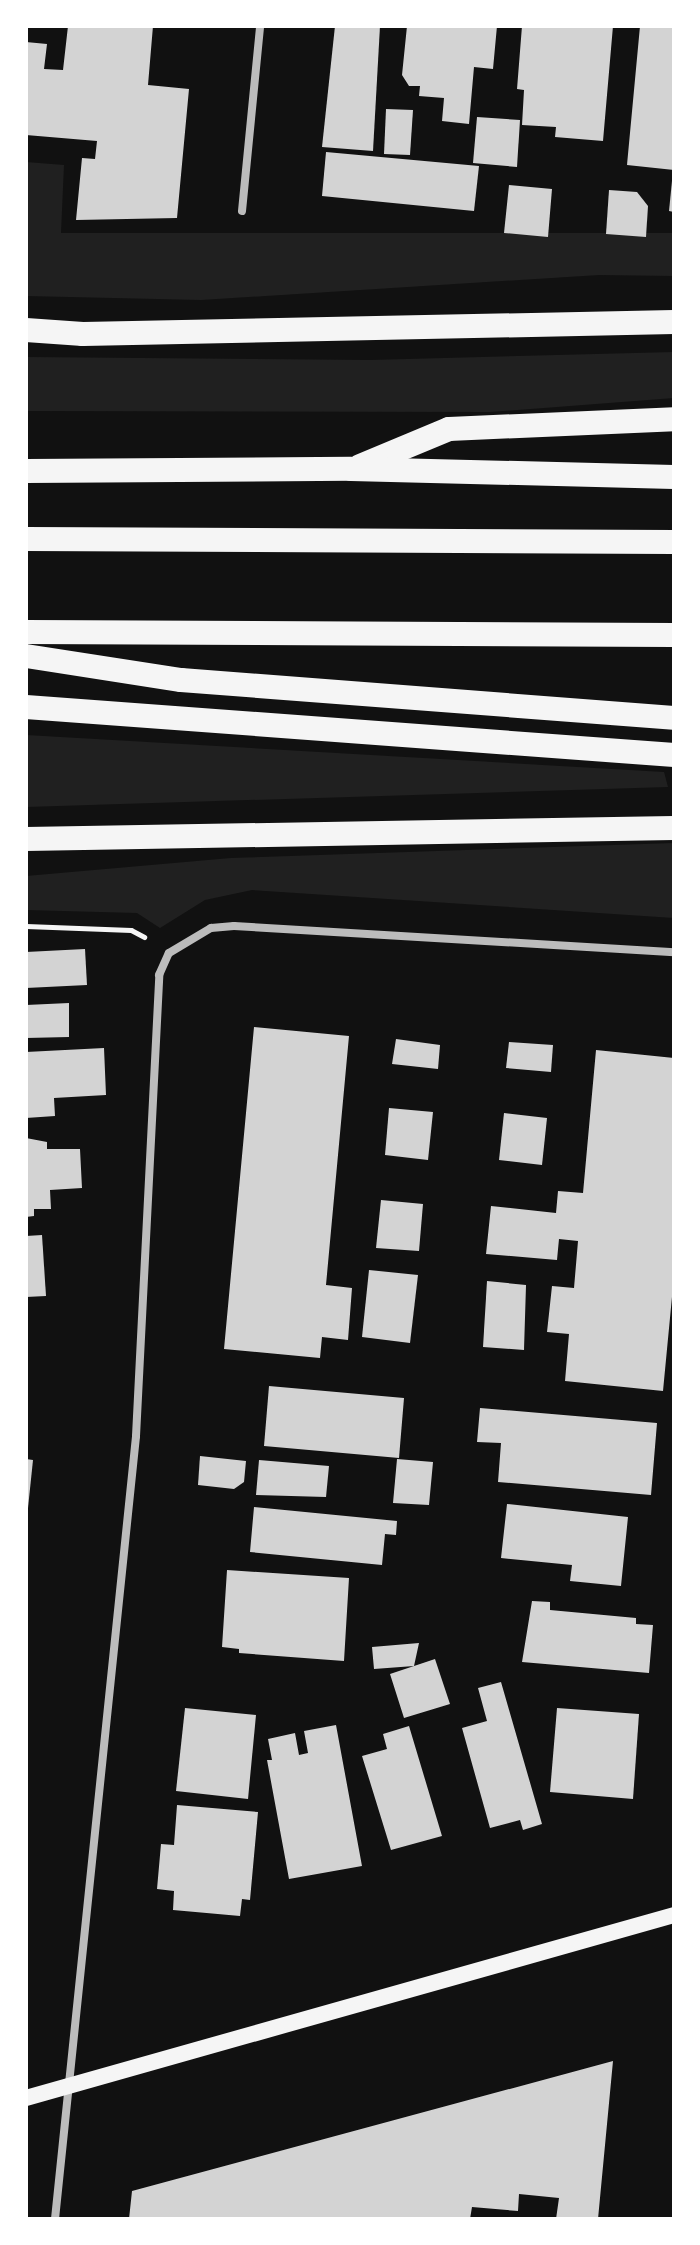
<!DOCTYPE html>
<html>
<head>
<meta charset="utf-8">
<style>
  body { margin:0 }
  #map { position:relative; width:700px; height:2245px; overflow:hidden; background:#111; font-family:Karla,sans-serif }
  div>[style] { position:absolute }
  .green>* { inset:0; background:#202020 }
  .building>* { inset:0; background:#d3d3d3 }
  .path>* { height:5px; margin:-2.5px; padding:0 2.5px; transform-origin:2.5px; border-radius:2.5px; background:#f5f5f5 }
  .minor>* { height:8px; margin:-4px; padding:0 4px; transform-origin:4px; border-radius:4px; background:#bcbcbc }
  .secondary>* { height:16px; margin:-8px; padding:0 8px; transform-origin:8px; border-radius:8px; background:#f5f5f5 }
  .motorway>* { height:24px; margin:-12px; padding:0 12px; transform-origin:12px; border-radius:12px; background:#f5f5f5 }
  span { translate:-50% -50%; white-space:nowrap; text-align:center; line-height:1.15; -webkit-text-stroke:6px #fff; paint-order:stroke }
  .frame { position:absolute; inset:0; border:28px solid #fff; pointer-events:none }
</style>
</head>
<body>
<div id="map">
  <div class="green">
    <i style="clip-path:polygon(26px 162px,64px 165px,61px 233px,674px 233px,674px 276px,599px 275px,201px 300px,26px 296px)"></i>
    <i style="clip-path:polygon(674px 352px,674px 398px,490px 412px,26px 411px,26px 357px,370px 360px)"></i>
    <i style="clip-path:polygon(26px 735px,664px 772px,668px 787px,26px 807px)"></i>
    <i style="clip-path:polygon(674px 843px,674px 918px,252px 890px,205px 900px,160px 928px,137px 913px,26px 910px,26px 876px,231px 858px)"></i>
  </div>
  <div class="building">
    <i style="clip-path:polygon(68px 26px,153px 26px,148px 85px,189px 89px,177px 218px,76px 220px,82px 158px,95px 159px,97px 141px,26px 135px,26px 42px,47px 44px,44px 69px,63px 70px)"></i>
    <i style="clip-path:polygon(335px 26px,380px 26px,373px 151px,322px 147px)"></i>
    <i style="clip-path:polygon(407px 26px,497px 26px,493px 69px,474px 67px,469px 124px,442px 121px,444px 98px,419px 96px,420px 86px,409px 86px,402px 75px)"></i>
    <i style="clip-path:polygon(522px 26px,613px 26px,603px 141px,555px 137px,556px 127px,522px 125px,524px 90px,517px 89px)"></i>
    <i style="clip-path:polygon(640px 26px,674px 26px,674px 170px,627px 165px)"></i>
    <i style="clip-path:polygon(386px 109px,413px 110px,410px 155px,384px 154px)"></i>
    <i style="clip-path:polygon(477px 117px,520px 120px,517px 167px,473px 163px)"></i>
    <i style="clip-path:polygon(326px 152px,479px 166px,474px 211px,322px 196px)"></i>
    <i style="clip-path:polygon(672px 181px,674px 181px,674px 212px,669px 211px)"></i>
    <i style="clip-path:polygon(509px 185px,552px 189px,548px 237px,504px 233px)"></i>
    <i style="clip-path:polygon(609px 190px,637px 192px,648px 206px,646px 237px,606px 234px)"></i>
    <i style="clip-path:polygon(85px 949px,87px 985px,26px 988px,26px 952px)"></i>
    <i style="clip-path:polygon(69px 1003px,69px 1037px,26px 1038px,26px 1005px)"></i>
    <i style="clip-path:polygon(254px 1027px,349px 1036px,326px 1285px,352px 1288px,348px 1340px,322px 1337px,320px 1358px,224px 1349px)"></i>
    <i style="clip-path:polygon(396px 1039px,440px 1045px,438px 1069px,392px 1064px)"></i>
    <i style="clip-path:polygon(509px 1042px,553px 1045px,551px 1072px,506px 1068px)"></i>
    <i style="clip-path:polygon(104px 1048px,106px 1095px,54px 1098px,55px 1116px,26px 1118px,26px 1052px)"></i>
    <i style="clip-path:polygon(596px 1050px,674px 1058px,674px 1276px,663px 1391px,565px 1381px,569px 1334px,547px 1332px,552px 1286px,574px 1288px,578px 1241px,559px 1239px,557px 1260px,486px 1254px,491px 1206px,556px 1213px,558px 1191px,583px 1193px)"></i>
    <i style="clip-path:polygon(389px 1108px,433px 1112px,428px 1160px,385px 1155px)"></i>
    <i style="clip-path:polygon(504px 1113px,547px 1118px,542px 1165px,499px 1160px)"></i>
    <i style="clip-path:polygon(26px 1138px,47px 1142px,47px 1149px,80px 1149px,82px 1188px,50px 1190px,51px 1209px,34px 1209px,34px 1216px,26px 1217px)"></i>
    <i style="clip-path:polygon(381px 1200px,423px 1204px,419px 1251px,376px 1248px)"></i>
    <i style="clip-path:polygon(42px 1235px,46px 1296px,26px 1297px,26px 1236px)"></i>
    <i style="clip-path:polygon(369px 1270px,418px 1275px,410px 1343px,362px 1337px)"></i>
    <i style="clip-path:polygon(487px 1281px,526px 1285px,524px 1350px,483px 1347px)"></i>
    <i style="clip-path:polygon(269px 1386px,404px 1398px,399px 1458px,264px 1446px)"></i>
    <i style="clip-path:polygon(480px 1408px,657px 1423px,651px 1495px,498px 1482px,501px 1443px,477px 1442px)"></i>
    <i style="clip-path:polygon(200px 1456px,246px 1461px,244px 1482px,234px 1489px,198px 1485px)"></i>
    <i style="clip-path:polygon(26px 1459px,33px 1460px,28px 1508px,26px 1508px)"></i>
    <i style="clip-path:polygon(397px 1459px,433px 1462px,429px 1505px,393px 1503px)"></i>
    <i style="clip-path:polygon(259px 1460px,329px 1466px,326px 1497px,256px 1495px)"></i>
    <i style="clip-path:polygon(507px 1504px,628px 1517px,621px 1586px,570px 1581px,572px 1565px,501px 1558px)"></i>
    <i style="clip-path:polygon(254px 1507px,397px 1521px,396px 1535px,385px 1534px,382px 1565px,250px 1552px)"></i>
    <i style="clip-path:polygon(227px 1570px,349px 1578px,344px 1661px,239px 1653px,239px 1649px,222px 1647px)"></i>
    <i style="clip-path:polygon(532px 1601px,550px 1602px,550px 1610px,636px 1618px,636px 1624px,653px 1625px,649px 1673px,522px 1662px)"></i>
    <i style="clip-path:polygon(419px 1643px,414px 1666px,435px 1659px,450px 1704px,404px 1718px,390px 1674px,414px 1666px,374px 1669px,372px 1647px)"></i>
    <i style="clip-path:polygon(501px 1682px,542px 1824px,523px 1830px,520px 1820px,490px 1828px,462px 1728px,487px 1721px,478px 1688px)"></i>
    <i style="clip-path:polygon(185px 1708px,256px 1715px,248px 1799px,176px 1791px)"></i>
    <i style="clip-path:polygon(557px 1708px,639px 1714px,633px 1799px,550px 1792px)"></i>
    <i style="clip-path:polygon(336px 1725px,362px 1866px,289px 1879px,267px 1760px,272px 1760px,268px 1739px,295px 1733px,299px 1755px,308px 1753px,304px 1731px)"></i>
    <i style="clip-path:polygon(409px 1726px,442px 1836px,391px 1850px,362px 1756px,387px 1749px,383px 1734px)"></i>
    <i style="clip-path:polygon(177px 1805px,258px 1812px,250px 1900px,242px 1899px,240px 1916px,173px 1910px,174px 1891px,157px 1889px,161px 1844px,174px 1845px)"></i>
    <i style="clip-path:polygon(613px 2061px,598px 2219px,556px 2219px,559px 2198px,519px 2194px,518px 2211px,472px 2207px,470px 2219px,129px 2219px,132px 2191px)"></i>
  </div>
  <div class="path">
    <i style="left:26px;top:926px;width:105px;rotate:2.2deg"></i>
    <i style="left:131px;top:930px;width:15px;rotate:28deg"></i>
  </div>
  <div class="minor">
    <i style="left:242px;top:211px;width:186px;rotate:-84.4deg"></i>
    <i style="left:55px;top:2219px;width:787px;rotate:-84.09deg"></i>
    <i style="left:136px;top:1436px;width:462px;rotate:-87.1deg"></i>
    <i style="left:159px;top:975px;width:24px;rotate:-66deg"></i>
    <i style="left:169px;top:953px;width:49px;rotate:-30.8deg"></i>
    <i style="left:211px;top:928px;width:23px;rotate:-5deg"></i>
    <i style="left:234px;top:926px;width:441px;rotate:3.4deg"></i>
  </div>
  <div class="secondary">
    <i style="left:26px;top:2098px;width:673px;rotate:-15.77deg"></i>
  </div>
  <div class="motorway">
    <i style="left:26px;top:330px;width:57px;rotate:4deg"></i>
    <i style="left:83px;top:334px;width:591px;rotate:-1.16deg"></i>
    <i style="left:360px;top:466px;width:96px;rotate:-22.6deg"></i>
    <i style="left:449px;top:429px;width:225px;rotate:-2.5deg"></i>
    <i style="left:26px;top:471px;width:325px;rotate:-0.4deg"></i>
    <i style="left:351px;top:469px;width:323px;rotate:1.4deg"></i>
    <i style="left:26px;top:539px;width:648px;rotate:0.27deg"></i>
    <i style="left:26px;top:632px;width:648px;rotate:0.27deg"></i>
    <i style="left:26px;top:656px;width:157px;rotate:8.8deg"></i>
    <i style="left:181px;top:680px;width:494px;rotate:4.4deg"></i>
    <i style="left:26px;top:707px;width:650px;rotate:4.24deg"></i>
    <i style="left:26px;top:839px;width:648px;rotate:-0.97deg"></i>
  </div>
  <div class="frame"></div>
</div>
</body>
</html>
